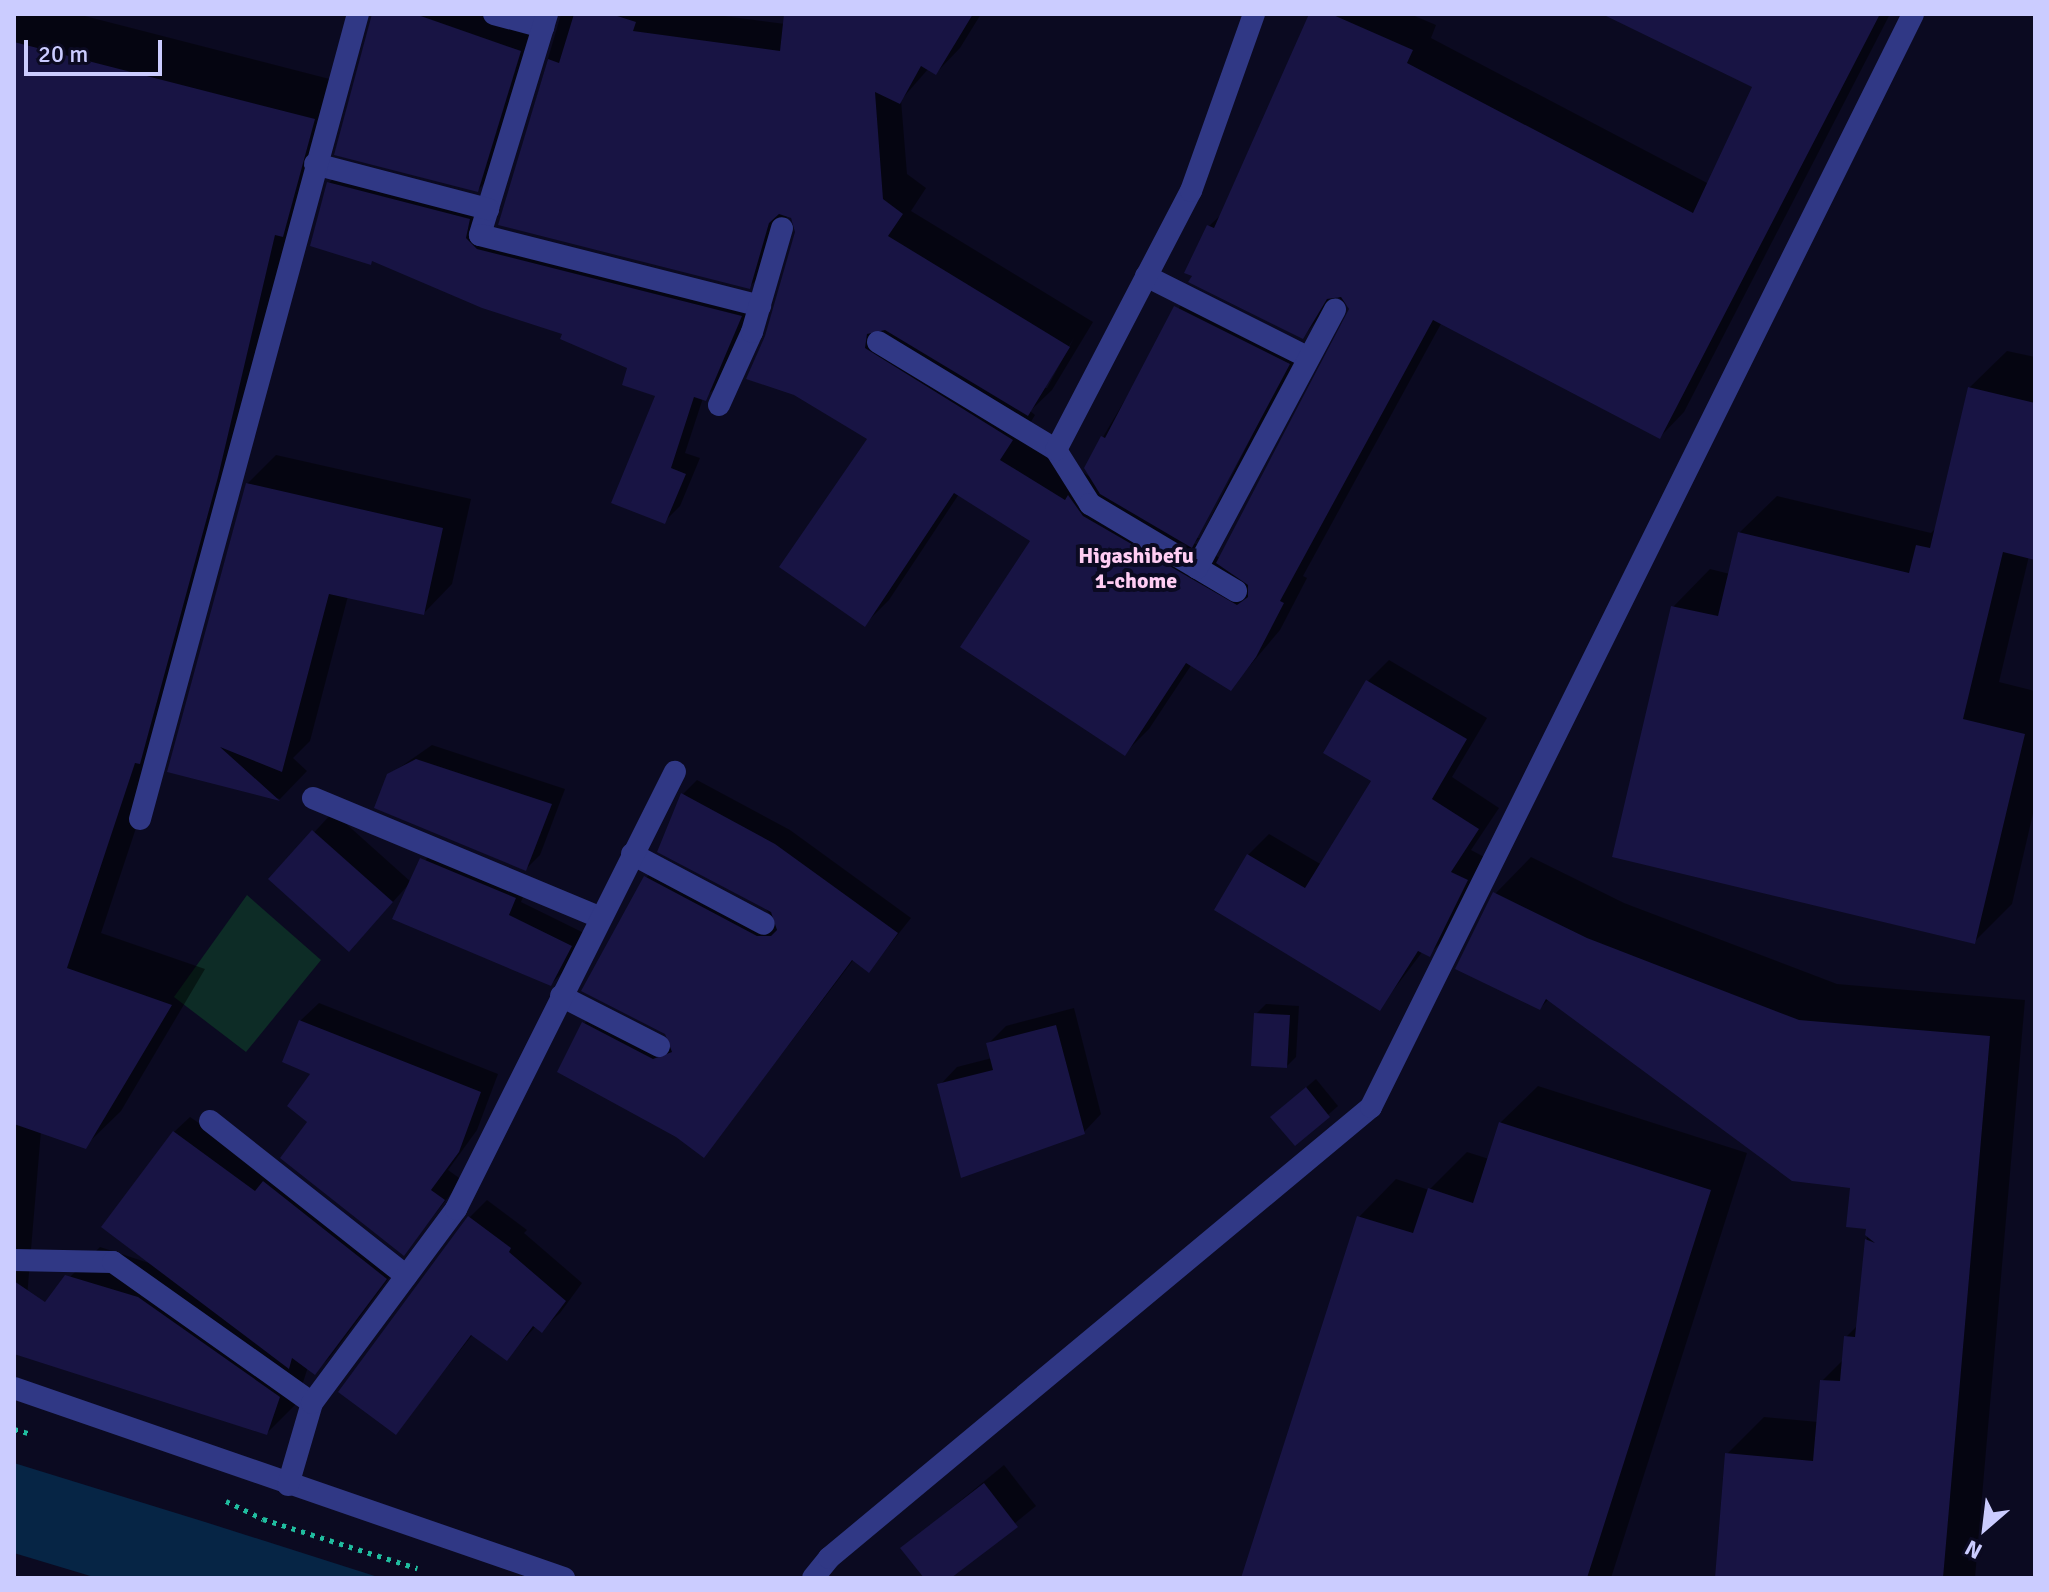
<!DOCTYPE html>
<html>
<head>
<meta charset="utf-8">
<style>
  body { margin:0 }
  #map { position:relative; width:2049px; height:1592px; overflow:hidden; background:#0b0a21; font-family:Signika,sans-serif }
  div>[style] { position:absolute }
  .green>* { inset:0; background:#0d2c26 }
  .water>* { inset:0; background:#062545 }
  .shadow>* { inset:0; background:#0007 }
  .building>* { inset:0; background:#181444 }
  .path>* { height:5px; margin-top:-2.5px; transform-origin:0; background:repeating-linear-gradient(90deg,#20bd9f 0 4px,transparent 0 10px) }
  .service>* { height:22px; margin:-11px; padding:0 11px; transform-origin:11px; border-radius:11px; background:#303885 }
  .minor>* { height:22px; margin:-11px; padding:0 11px; transform-origin:11px; border-radius:11px; background:#303885 }
  span { translate:-50% -50%; white-space:nowrap; text-align:center; line-height:1.15; -webkit-text-stroke:8px #0b0a21; paint-order:stroke }
  .neighbourhood-label { font-size:22px; color:#ffcdf3; font-weight:700 }
  .frame { position:absolute; inset:0; border:16px solid #cbccff; pointer-events:none }
  .north { position:absolute; left:1945px; top:1488px; width:80px; height:80px; -webkit-text-stroke:6px #0b0a21; paint-order:stroke; rotate:208deg; font-size:22px; font-weight:700; line-height:32px; text-align:center; color:#cbccff }
  .north::after { content:''; display:block; margin:auto; width:28px; height:36px; background:#cbccff; clip-path:polygon(50% 0,100% 100%,50% 72%,0 100%) }
  .scale { position:absolute; left:24px; top:40px; width:138px; height:36px; box-sizing:border-box; border:4px solid #cbccff; border-top:0; padding-left:10px; font-size:24px; line-height:28px; white-space:nowrap; color:#cbccff; -webkit-text-stroke:6px #0b0a21; paint-order:stroke }
</style>
</head>
<body>
<div id="map">
  <div class="green">
    <i style="clip-path:polygon(247px 895px,321px 960px,246px 1052px,174px 997px)"></i>
  </div>
  <div class="water">
    <i style="clip-path:polygon(14px 1463px,205px 1522px,381px 1578px,97px 1578px,14px 1553px)"></i>
  </div>
  <div class="shadow">
    <i style="clip-path:polygon(14px 14px,77px 14px,349px 84px,167px 735px,101px 933px,205px 969px,121px 1111px,85px 1146px,41px 1131px,26px 1309px,14px 1322px)"></i>
    <i style="clip-path:polygon(373px 14px,548px 14px,502px 165px,478px 190px)"></i>
    <i style="clip-path:polygon(evenodd,561px 14px,709px 14px,785px 24px,786px 14px,981px 14px,960px 48px,936px 73px,929px 68px,901px 100px,907px 174px,926px 188px,911px 211px,1093px 322px,1052px 390px,1030px 411px,1035px 415px,1023px 435px,1092px 478px,1103px 437px,1185px 298px,1298px 355px,1201px 537px,1293px 354px,1195px 538px,1200px 538px,1194px 543px,1220px 558px,1351px 309px,1337px 296px,1303px 337px,1209px 226px,1223px 213px,1311px 14px,1410px 14px,1436px 25px,1431px 38px,1709px 184px,1755px 86px,1607px 14px,1890px 14px,1684px 412px,1660px 437px,1442px 322px,1303px 576px,1307px 578px,1280px 630px,1231px 688px,1192px 664px,1149px 729px,1125px 753px,1033px 540px,959px 494px,889px 600px,865px 624px,870px 439px,767px 337px,798px 232px,788px 213px,774px 262px,749px 287px,500px 224px,561px 14px,1074px 338px,1047px 388px,1043px 388px,1074px 338px)"></i>
    <i style="clip-path:polygon(344px 167px,485px 204px,492px 234px,756px 301px,721px 384px,703px 398px,685px 453px,700px 458px,680px 506px,664px 522px,657px 394px,629px 367px,565px 333px,329px 183px)"></i>
    <i style="clip-path:polygon(2007px 351px,2035px 357px,2035px 558px,2029px 556px,1999px 682px,2035px 691px,2035px 805px,2012px 904px,1974px 942px,1673px 607px,1710px 569px,1730px 574px,1739px 533px,1777px 496px,1931px 533px,1937px 527px,1969px 388px)"></i>
    <i style="clip-path:polygon(276px 455px,471px 499px,452px 584px,424px 613px,348px 596px,310px 741px,293px 758px,307px 771px,280px 799px,170px 770px,247px 484px)"></i>
    <i style="clip-path:polygon(1389px 660px,1487px 718px,1452px 777px,1499px 808px,1471px 850px,1488px 859px,1451px 933px,1429px 954px,1423px 951px,1379px 1009px,1248px 855px,1269px 834px,1322px 865px,1374px 780px,1326px 752px,1368px 681px)"></i>
    <i style="clip-path:polygon(432px 745px,565px 789px,540px 855px,526px 869px,389px 775px)"></i>
    <i style="clip-path:polygon(697px 780px,790px 830px,911px 918px,869px 971px,854px 959px,704px 1156px,584px 1024px,598px 1009px,672px 1047px,646px 878px,660px 863px,776px 923px,683px 794px)"></i>
    <i style="clip-path:polygon(333px 812px,411px 882px,435px 846px,528px 884px,521px 902px,584px 933px,564px 971px,551px 984px,408px 885px,368px 930px,271px 879px)"></i>
    <i style="clip-path:polygon(1531px 857px,1624px 903px,1837px 984px,2025px 1000px,1975px 1578px,1717px 1578px,1727px 1454px,1764px 1417px,1818px 1422px,1822px 1381px,1844px 1359px,1846px 1337px,1858px 1325px,1868px 1227px,1852px 1186px,1549px 999px,1540px 1008px,1495px 894px)"></i>
    <i style="clip-path:polygon(319px 1003px,498px 1074px,477px 1130px,448px 1170px,462px 1180px,403px 1254px,310px 1121px,313px 1073px,300px 1021px)"></i>
    <i style="clip-path:polygon(1266px 1004px,1299px 1006px,1296px 1057px,1287px 1066px,1256px 1014px)"></i>
    <i style="clip-path:polygon(1074px 1008px,1101px 1114px,1084px 1132px,940px 1085px,957px 1067px,992px 1058px,989px 1043px,1006px 1026px)"></i>
    <i style="clip-path:polygon(1316px 1079px,1338px 1106px,1295px 1144px,1282px 1108px)"></i>
    <i style="clip-path:polygon(1538px 1086px,1747px 1153px,1611px 1578px,1243px 1578px,1359px 1217px,1396px 1179px,1429px 1190px,1467px 1152px,1489px 1159px,1500px 1123px)"></i>
    <i style="clip-path:polygon(190px 1117px,401px 1262px,330px 1357px,315px 1372px,308px 1367px,296px 1404px,267px 1433px,55px 1292px,100px 1247px,152px 1264px,174px 1132px)"></i>
    <i style="clip-path:polygon(487px 1200px,527px 1230px,524px 1233px,582px 1283px,560px 1313px,542px 1330px,536px 1326px,506px 1359px,473px 1334px,396px 1432px,469px 1218px)"></i>
    <i style="clip-path:polygon(1004px 1465px,1036px 1506px,948px 1578px,926px 1578px,903px 1548px)"></i>
  </div>
  <div class="building">
    <i style="clip-path:polygon(372px 14px,415px 14px,521px 51px,478px 192px,334px 155px)"></i>
    <i style="clip-path:polygon(574px 14px,611px 14px,636px 22px,633px 31px,780px 51px,784px 14px,973px 14px,936px 75px,921px 66px,900px 104px,875px 92px,883px 199px,903px 214px,888px 236px,1070px 347px,1028px 416px,885px 330px,867px 334px,865px 348px,1013px 440px,1000px 460px,1065px 500px,1068px 495px,1083px 516px,1237px 605px,1248px 597px,1248px 585px,1216px 563px,1349px 309px,1341px 297px,1327px 299px,1303px 339px,1188px 282px,1192px 276px,1184px 273px,1207px 225px,1214px 228px,1309px 14px,1331px 14px,1413px 50px,1407px 63px,1693px 213px,1752px 87px,1602px 14px,1880px 14px,1660px 439px,1433px 320px,1280px 601px,1284px 603px,1256px 657px,1231px 691px,1186px 663px,1125px 756px,960px 647px,1030px 541px,954px 493px,865px 627px,779px 567px,867px 439px,794px 395px,746px 379px,765px 336px,795px 232px,791px 218px,779px 214px,769px 223px,750px 289px,498px 225px,548px 59px,559px 63px)"></i>
    <i style="clip-path:polygon(14px 42px,315px 119px,283px 237px,275px 235px,218px 477px,140px 764px,135px 763px,67px 968px,172px 1005px,86px 1149px,14px 1124px)"></i>
    <i style="clip-path:polygon(327px 182px,470px 219px,466px 238px,477px 249px,742px 316px,706px 401px,694px 397px,671px 468px,686px 474px,665px 524px,611px 503px,655px 396px,622px 385px,627px 368px,560px 339px,562px 334px,482px 308px,372px 261px,371px 265px,310px 246px)"></i>
    <i style="clip-path:polygon(1174px 306px,1290px 364px,1192px 548px,1100px 494px,1084px 468px,1101px 436px,1105px 438px)"></i>
    <i style="clip-path:polygon(1968px 387px,2035px 403px,2035px 560px,2003px 552px,1963px 719px,2025px 734px,1975px 944px,1612px 857px,1671px 606px,1718px 616px,1738px 532px,1909px 573px,1916px 545px,1930px 548px)"></i>
    <i style="clip-path:polygon(246px 483px,443px 528px,424px 615px,329px 594px,282px 772px,220px 747px,280px 801px,167px 772px)"></i>
    <i style="clip-path:polygon(1366px 680px,1467px 739px,1432px 799px,1479px 829px,1451px 872px,1468px 880px,1430px 957px,1418px 951px,1380px 1011px,1214px 910px,1247px 854px,1305px 888px,1371px 781px,1323px 753px)"></i>
    <i style="clip-path:polygon(416px 759px,552px 804px,526px 871px,374px 808px,387px 774px)"></i>
    <i style="clip-path:polygon(681px 793px,775px 844px,898px 933px,869px 973px,852px 960px,704px 1158px,676px 1137px,557px 1072px,582px 1022px,653px 1059px,672px 1052px,665px 1034px,581px 991px,644px 876px,757px 936px,771px 936px,777px 930px,771px 912px,657px 852px)"></i>
    <i style="clip-path:polygon(312px 830px,393px 902px,349px 952px,268px 879px)"></i>
    <i style="clip-path:polygon(420px 858px,516px 898px,509px 915px,572px 946px,551px 986px,392px 919px)"></i>
    <i style="clip-path:polygon(1493px 892px,1587px 938px,1799px 1020px,1990px 1036px,1943px 1578px,1715px 1578px,1725px 1453px,1813px 1461px,1820px 1380px,1840px 1381px,1844px 1336px,1855px 1337px,1865px 1239px,1875px 1243px,1865px 1235px,1866px 1229px,1846px 1227px,1850px 1188px,1792px 1181px,1546px 999px,1540px 1010px,1455px 969px)"></i>
    <i style="clip-path:polygon(1254px 1013px,1290px 1015px,1287px 1068px,1251px 1066px)"></i>
    <i style="clip-path:polygon(299px 1020px,481px 1092px,459px 1152px,431px 1190px,445px 1200px,404px 1256px,280px 1158px,307px 1122px,287px 1106px,310px 1074px,282px 1062px)"></i>
    <i style="clip-path:polygon(1056px 1025px,1085px 1134px,961px 1178px,937px 1084px,993px 1070px,986px 1043px)"></i>
    <i style="clip-path:polygon(1306px 1087px,1330px 1117px,1295px 1146px,1270px 1117px)"></i>
    <i style="clip-path:polygon(1499px 1122px,1711px 1190px,1587px 1578px,1241px 1578px,1357px 1216px,1413px 1233px,1428px 1188px,1473px 1203px)"></i>
    <i style="clip-path:polygon(173px 1131px,255px 1191px,263px 1181px,387px 1279px,315px 1375px,292px 1358px,289px 1369px,101px 1227px)"></i>
    <i style="clip-path:polygon(468px 1216px,511px 1248px,509px 1252px,566px 1301px,542px 1333px,533px 1326px,507px 1361px,471px 1335px,396px 1435px,338px 1392px)"></i>
    <i style="clip-path:polygon(65px 1275px,138px 1297px,280px 1397px,267px 1435px,14px 1354px,14px 1281px,45px 1302px)"></i>
    <i style="clip-path:polygon(984px 1483px,1018px 1527px,951px 1578px,924px 1578px,900px 1548px)"></i>
  </div>
  <div class="path">
    <i style="left:14px;top:1429px;width:15px;rotate:16deg"></i>
    <i style="left:226px;top:1501px;width:41px;rotate:25.9deg"></i>
    <i style="left:263px;top:1519px;width:162px;rotate:17.7deg"></i>
  </div>
  <div class="service">
    <i style="left:313px;top:798px;width:310px;rotate:22.6deg"></i>
    <i style="left:632px;top:854px;width:149px;rotate:27.9deg"></i>
    <i style="left:561px;top:996px;width:110px;rotate:27deg"></i>
  </div>
  <div class="minor">
    <i style="left:494px;top:14px;width:51px;rotate:14.9deg"></i>
    <i style="left:547px;top:14px;width:231px;rotate:106.9deg"></i>
    <i style="left:480px;top:235px;width:289px;rotate:14.2deg"></i>
    <i style="left:315px;top:164px;width:179px;rotate:14.6deg"></i>
    <i style="left:1146px;top:276px;width:182px;rotate:26.7deg"></i>
    <i style="left:878px;top:342px;width:208px;rotate:31.2deg"></i>
    <i style="left:1056px;top:450px;width:64px;rotate:57.8deg"></i>
    <i style="left:1090px;top:504px;width:170px;rotate:30.8deg"></i>
    <i style="left:719px;top:405px;width:80px;rotate:-65.7deg"></i>
    <i style="left:752px;top:332px;width:108px;rotate:-73.9deg"></i>
    <i style="left:1056px;top:450px;width:292px;rotate:-62.5deg"></i>
    <i style="left:1191px;top:191px;width:188px;rotate:-70.4deg"></i>
    <i style="left:1197px;top:568px;width:293px;rotate:-61.9deg"></i>
    <i style="left:140px;top:819px;width:834px;rotate:-74.85deg"></i>
    <i style="left:210px;top:1121px;width:250px;rotate:38.3deg"></i>
    <i style="left:14px;top:1260px;width:99px;rotate:1.2deg"></i>
    <i style="left:113px;top:1262px;width:244px;rotate:35.3deg"></i>
    <i style="left:14px;top:1388px;width:582px;rotate:19.06deg"></i>
    <i style="left:288px;top:1485px;width:85px;rotate:-73.7deg"></i>
    <i style="left:312px;top:1403px;width:242px;rotate:-53.4deg"></i>
    <i style="left:456px;top:1209px;width:489px;rotate:-63.4deg"></i>
    <i style="left:813px;top:1578px;width:26px;rotate:-51deg"></i>
    <i style="left:829px;top:1558px;width:705px;rotate:-39.76deg"></i>
    <i style="left:1371px;top:1107px;width:1220px;rotate:-63.62deg"></i>
  </div>
  <div class="neighbourhood-label">
    <span style="left:1136px;top:568px">Higashibefu<br>1-chome</span>
  </div>
  <div class="frame"></div>
  <div class="north">N</div>
  <div class="scale">20 m</div>
</div>
</body>
</html>
